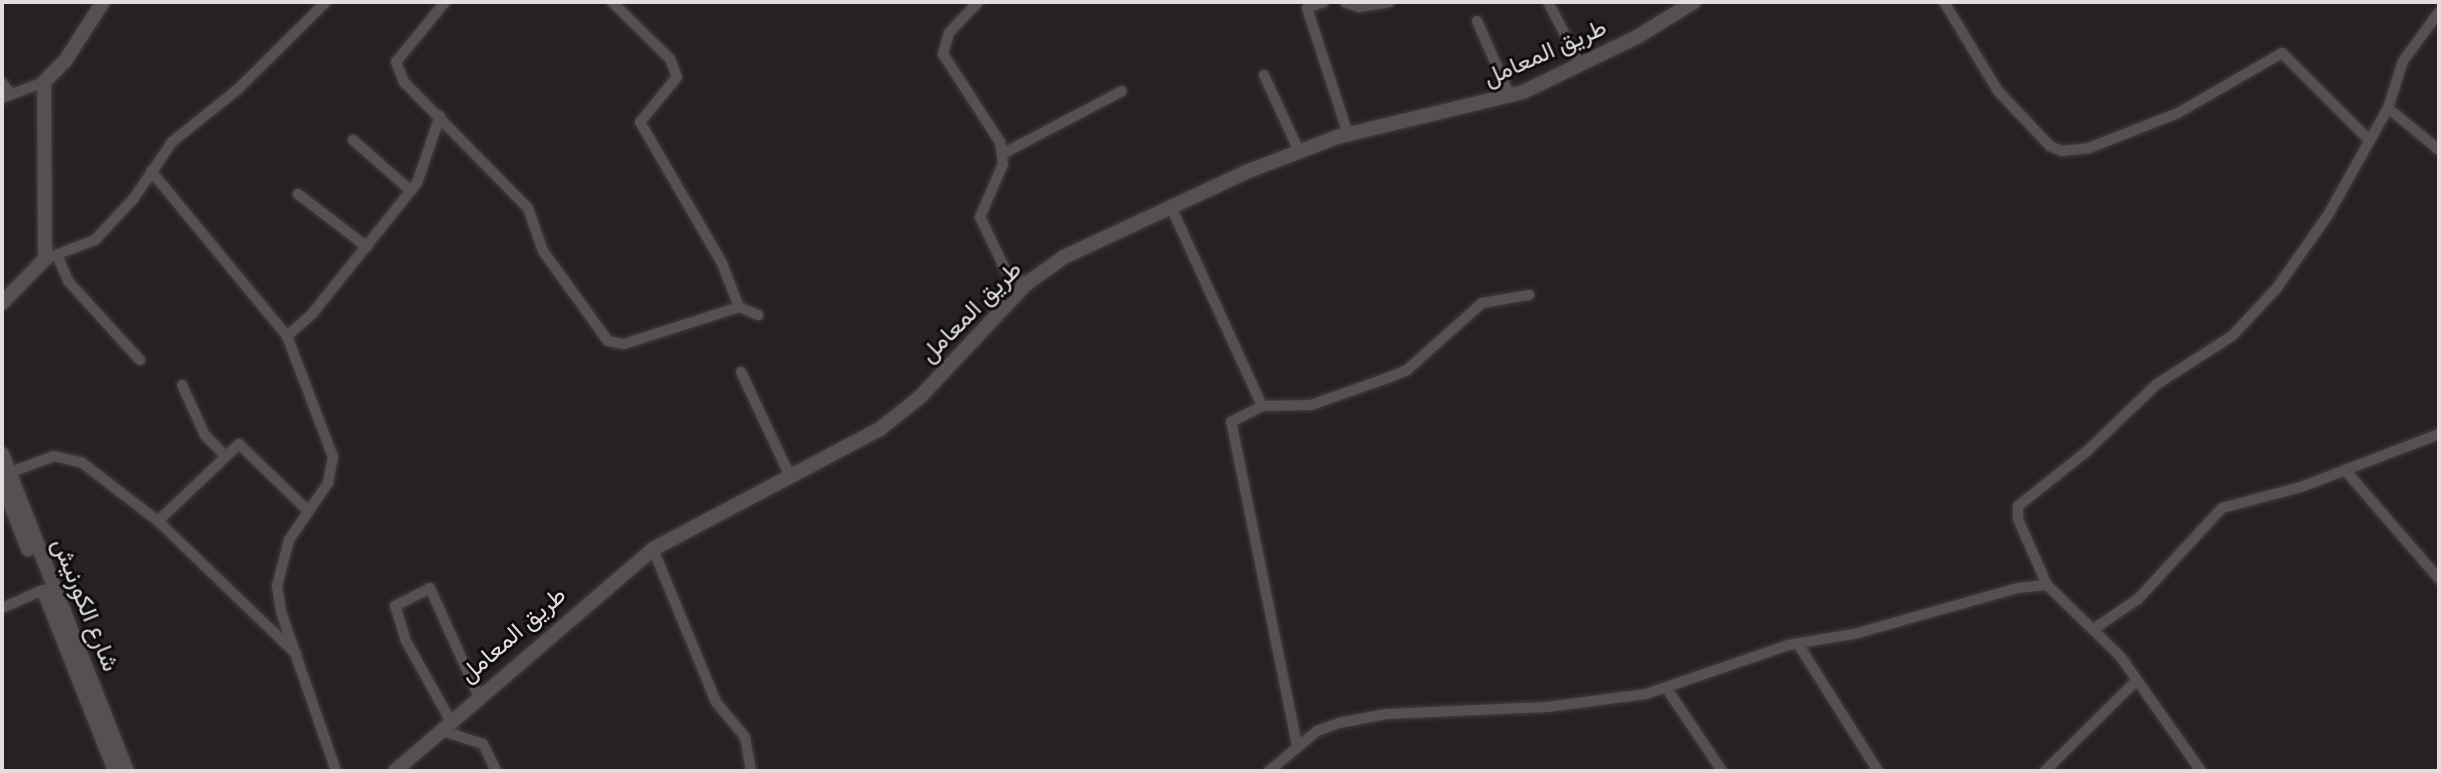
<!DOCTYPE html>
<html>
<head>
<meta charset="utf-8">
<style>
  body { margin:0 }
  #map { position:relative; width:2441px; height:773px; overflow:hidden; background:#272221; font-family:"Roboto Condensed",Vazirmatn,sans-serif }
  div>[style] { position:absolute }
  .roads { filter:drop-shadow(0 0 2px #423e3e) drop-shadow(0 0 2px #423e3e) }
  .street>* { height:10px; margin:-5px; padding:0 5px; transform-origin:5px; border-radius:5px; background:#565050 }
  .secondary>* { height:14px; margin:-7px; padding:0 7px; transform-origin:7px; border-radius:7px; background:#565050 }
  span { translate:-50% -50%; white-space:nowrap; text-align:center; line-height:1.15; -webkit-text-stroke:6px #0e0c0c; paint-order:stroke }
  .street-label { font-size:24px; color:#e2dede }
  .frame { position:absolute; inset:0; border:4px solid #e2dede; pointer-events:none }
</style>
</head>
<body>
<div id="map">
  <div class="roads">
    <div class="street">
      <i style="left:445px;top:2px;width:77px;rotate:129.2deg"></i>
      <i style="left:396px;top:62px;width:22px;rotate:68deg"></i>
      <i style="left:404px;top:82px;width:177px;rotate:45.5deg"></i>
      <i style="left:528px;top:208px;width:46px;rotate:70.8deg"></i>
      <i style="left:543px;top:251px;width:111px;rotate:54.2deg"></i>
      <i style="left:608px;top:341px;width:16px;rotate:11deg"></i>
      <i style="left:624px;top:344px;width:121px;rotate:-17.8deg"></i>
      <i style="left:612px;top:2px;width:81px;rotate:44.5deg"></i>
      <i style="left:670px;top:59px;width:19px;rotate:69deg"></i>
      <i style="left:677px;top:77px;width:58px;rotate:129.4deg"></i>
      <i style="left:640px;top:122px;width:163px;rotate:59.8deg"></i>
      <i style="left:722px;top:263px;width:47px;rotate:68.9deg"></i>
      <i style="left:739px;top:307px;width:21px;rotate:23deg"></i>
      <i style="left:978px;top:2px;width:42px;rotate:133.1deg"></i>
      <i style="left:949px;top:33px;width:22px;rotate:106deg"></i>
      <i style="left:943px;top:54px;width:105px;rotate:57.1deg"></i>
      <i style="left:1000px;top:142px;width:22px;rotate:82deg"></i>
      <i style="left:1003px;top:164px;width:58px;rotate:113.5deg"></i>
      <i style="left:980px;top:217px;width:58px;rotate:64.3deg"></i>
      <i style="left:1005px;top:269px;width:26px;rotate:36deg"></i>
      <i style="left:1324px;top:2px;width:18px;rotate:161deg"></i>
      <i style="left:1307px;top:8px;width:133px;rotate:72deg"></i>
      <i style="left:1345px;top:2px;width:15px;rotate:20deg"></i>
      <i style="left:1359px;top:7px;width:31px;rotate:-9deg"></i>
      <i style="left:1548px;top:2px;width:71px;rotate:62.4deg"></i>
      <i style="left:1944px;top:2px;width:104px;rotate:58.8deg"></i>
      <i style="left:1998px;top:91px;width:76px;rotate:46.6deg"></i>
      <i style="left:2050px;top:146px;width:13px;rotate:23deg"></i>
      <i style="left:2062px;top:151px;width:27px;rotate:-6deg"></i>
      <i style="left:2089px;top:148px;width:96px;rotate:-21.5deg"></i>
      <i style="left:2178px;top:113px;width:120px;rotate:-30deg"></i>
      <i style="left:2282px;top:53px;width:124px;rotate:45deg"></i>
      <i style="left:1477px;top:21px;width:82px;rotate:66.3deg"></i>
      <i style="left:1264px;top:75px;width:84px;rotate:65.3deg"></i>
      <i style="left:2px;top:83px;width:14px;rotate:51deg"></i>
      <i style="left:2px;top:98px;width:45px;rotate:-20.9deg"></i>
      <i style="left:2388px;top:108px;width:66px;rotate:39.5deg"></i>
      <i style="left:353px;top:140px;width:77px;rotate:41.3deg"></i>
      <i style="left:1004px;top:153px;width:133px;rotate:-27.7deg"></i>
      <i style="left:151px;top:171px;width:214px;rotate:50.5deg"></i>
      <i style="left:287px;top:336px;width:129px;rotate:69.2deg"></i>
      <i style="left:333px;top:457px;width:26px;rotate:101deg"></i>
      <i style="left:328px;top:483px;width:69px;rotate:124.4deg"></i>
      <i style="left:289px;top:540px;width:48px;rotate:104.6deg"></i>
      <i style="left:277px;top:586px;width:26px;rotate:81deg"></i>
      <i style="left:281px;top:612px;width:168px;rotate:70.9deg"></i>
      <i style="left:298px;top:194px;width:87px;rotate:37.5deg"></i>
      <i style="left:1171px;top:207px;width:219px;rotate:65.4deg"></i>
      <i style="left:58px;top:257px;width:26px;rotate:67deg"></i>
      <i style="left:68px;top:281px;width:107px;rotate:47.7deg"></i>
      <i style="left:45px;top:259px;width:53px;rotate:-20.8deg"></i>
      <i style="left:95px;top:240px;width:57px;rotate:-47.1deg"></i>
      <i style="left:134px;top:198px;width:68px;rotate:-55.8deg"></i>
      <i style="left:172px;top:142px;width:83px;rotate:-38.7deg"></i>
      <i style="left:237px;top:90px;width:125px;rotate:-44.7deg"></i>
      <i style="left:287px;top:336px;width:33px;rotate:-41deg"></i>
      <i style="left:312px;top:314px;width:168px;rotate:-51.3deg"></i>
      <i style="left:417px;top:183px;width:71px;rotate:-71.1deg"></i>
      <i style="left:741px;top:372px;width:115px;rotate:64.8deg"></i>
      <i style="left:182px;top:385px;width:55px;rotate:65.3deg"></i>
      <i style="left:205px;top:435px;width:30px;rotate:46deg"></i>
      <i style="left:2345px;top:470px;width:144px;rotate:49.2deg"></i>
      <i style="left:9px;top:473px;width:48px;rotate:-20.7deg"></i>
      <i style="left:54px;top:456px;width:28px;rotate:13deg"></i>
      <i style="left:81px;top:462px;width:97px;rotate:37.5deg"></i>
      <i style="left:158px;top:521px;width:192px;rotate:43.9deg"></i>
      <i style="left:158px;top:521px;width:112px;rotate:-43.5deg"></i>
      <i style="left:239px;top:444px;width:95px;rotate:44.1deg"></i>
      <i style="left:653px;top:549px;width:165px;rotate:67.6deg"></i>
      <i style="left:716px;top:702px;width:45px;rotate:50.4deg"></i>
      <i style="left:745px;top:737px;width:35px;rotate:80deg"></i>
      <i style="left:2px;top:608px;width:45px;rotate:-23.7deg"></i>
      <i style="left:2095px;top:628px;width:52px;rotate:-34deg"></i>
      <i style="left:2138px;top:599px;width:124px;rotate:-47.3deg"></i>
      <i style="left:2222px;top:508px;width:82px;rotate:-14.9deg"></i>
      <i style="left:2301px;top:487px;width:148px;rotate:-21deg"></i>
      <i style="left:1798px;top:644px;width:150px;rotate:57.8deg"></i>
      <i style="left:1667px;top:689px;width:99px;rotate:56.1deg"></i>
      <i style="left:450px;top:720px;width:90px;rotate:-119.1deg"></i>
      <i style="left:406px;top:641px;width:37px;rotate:-107deg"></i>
      <i style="left:395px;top:606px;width:39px;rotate:-27deg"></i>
      <i style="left:430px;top:588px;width:117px;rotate:65.8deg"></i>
      <i style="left:440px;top:730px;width:45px;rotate:18deg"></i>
      <i style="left:483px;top:744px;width:30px;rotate:64deg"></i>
      <i style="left:1297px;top:745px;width:330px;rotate:-101.5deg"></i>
      <i style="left:1231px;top:422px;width:35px;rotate:-27deg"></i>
      <i style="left:1262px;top:406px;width:49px;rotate:-1.2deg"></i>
      <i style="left:1311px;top:405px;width:84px;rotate:-19.5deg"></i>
      <i style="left:1390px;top:377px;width:18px;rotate:-22deg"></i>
      <i style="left:1407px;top:370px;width:101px;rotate:-41.8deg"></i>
      <i style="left:1482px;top:303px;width:48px;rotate:-9.7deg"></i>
      <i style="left:1269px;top:771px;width:62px;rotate:-39.8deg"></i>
      <i style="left:1317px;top:731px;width:23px;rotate:-20deg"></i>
      <i style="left:1339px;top:723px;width:48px;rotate:-10.8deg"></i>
      <i style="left:1386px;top:714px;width:161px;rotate:-2.5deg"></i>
      <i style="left:1547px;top:707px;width:100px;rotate:-7.5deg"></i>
      <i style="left:1646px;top:694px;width:150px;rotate:-19deg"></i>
      <i style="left:1788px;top:645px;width:67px;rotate:-9.5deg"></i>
      <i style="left:1854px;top:634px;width:170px;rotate:-15.7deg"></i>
      <i style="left:2018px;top:588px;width:29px;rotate:-6deg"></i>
      <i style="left:2045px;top:771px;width:129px;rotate:-44.7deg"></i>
      <i style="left:2201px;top:771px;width:139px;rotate:-125.1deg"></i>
      <i style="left:2121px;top:657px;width:103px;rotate:-135.8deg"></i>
      <i style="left:2047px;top:585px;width:72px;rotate:-113.7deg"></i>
      <i style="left:2018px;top:519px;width:13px;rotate:-90deg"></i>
      <i style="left:2018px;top:506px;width:87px;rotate:-38.5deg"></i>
      <i style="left:2086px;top:452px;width:98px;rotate:-43.8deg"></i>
      <i style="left:2157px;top:384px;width:89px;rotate:-32.6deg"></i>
      <i style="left:2232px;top:336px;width:64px;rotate:-46.9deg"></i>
      <i style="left:2276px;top:289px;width:90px;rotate:-54.9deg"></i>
      <i style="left:2328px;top:215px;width:123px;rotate:-60.7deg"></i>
      <i style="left:2388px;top:108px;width:49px;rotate:-72.3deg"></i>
      <i style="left:2403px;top:61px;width:61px;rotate:-53.7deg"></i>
    </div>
    <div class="secondary">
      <i style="left:2px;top:303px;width:62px;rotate:-45.7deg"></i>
      <i style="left:45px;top:259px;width:177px;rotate:-90.3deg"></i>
      <i style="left:44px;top:82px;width:30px;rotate:-45deg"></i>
      <i style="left:65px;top:61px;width:70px;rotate:-57.2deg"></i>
      <i style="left:2px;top:454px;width:341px;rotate:68.5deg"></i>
      <i style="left:2px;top:482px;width:72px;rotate:68.8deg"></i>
      <i style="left:45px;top:594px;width:190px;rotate:68.4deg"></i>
      <i style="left:395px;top:771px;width:340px;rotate:-40.7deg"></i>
      <i style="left:653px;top:549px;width:257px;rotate:-27.9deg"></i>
      <i style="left:880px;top:429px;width:51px;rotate:-38.7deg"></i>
      <i style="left:920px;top:397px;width:155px;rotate:-46.8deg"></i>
      <i style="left:1026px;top:284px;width:47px;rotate:-35.4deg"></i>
      <i style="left:1064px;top:257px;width:201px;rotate:-25deg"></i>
      <i style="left:1246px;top:172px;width:97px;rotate:-21deg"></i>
      <i style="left:1337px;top:137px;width:191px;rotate:-13.6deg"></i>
      <i style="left:1523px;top:92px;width:127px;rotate:-25.8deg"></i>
      <i style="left:1637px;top:37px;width:67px;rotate:-31.6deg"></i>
    </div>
  </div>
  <div class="street-label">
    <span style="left:1545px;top:53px;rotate:-24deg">طريق المعامل</span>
    <span style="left:971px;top:312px;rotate:-45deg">طريق المعامل</span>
    <span style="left:85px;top:605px;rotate:68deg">شارع الكورنيش</span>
    <span style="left:513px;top:635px;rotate:-41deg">طريق المعامل</span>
  </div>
  <div class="frame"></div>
</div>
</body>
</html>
